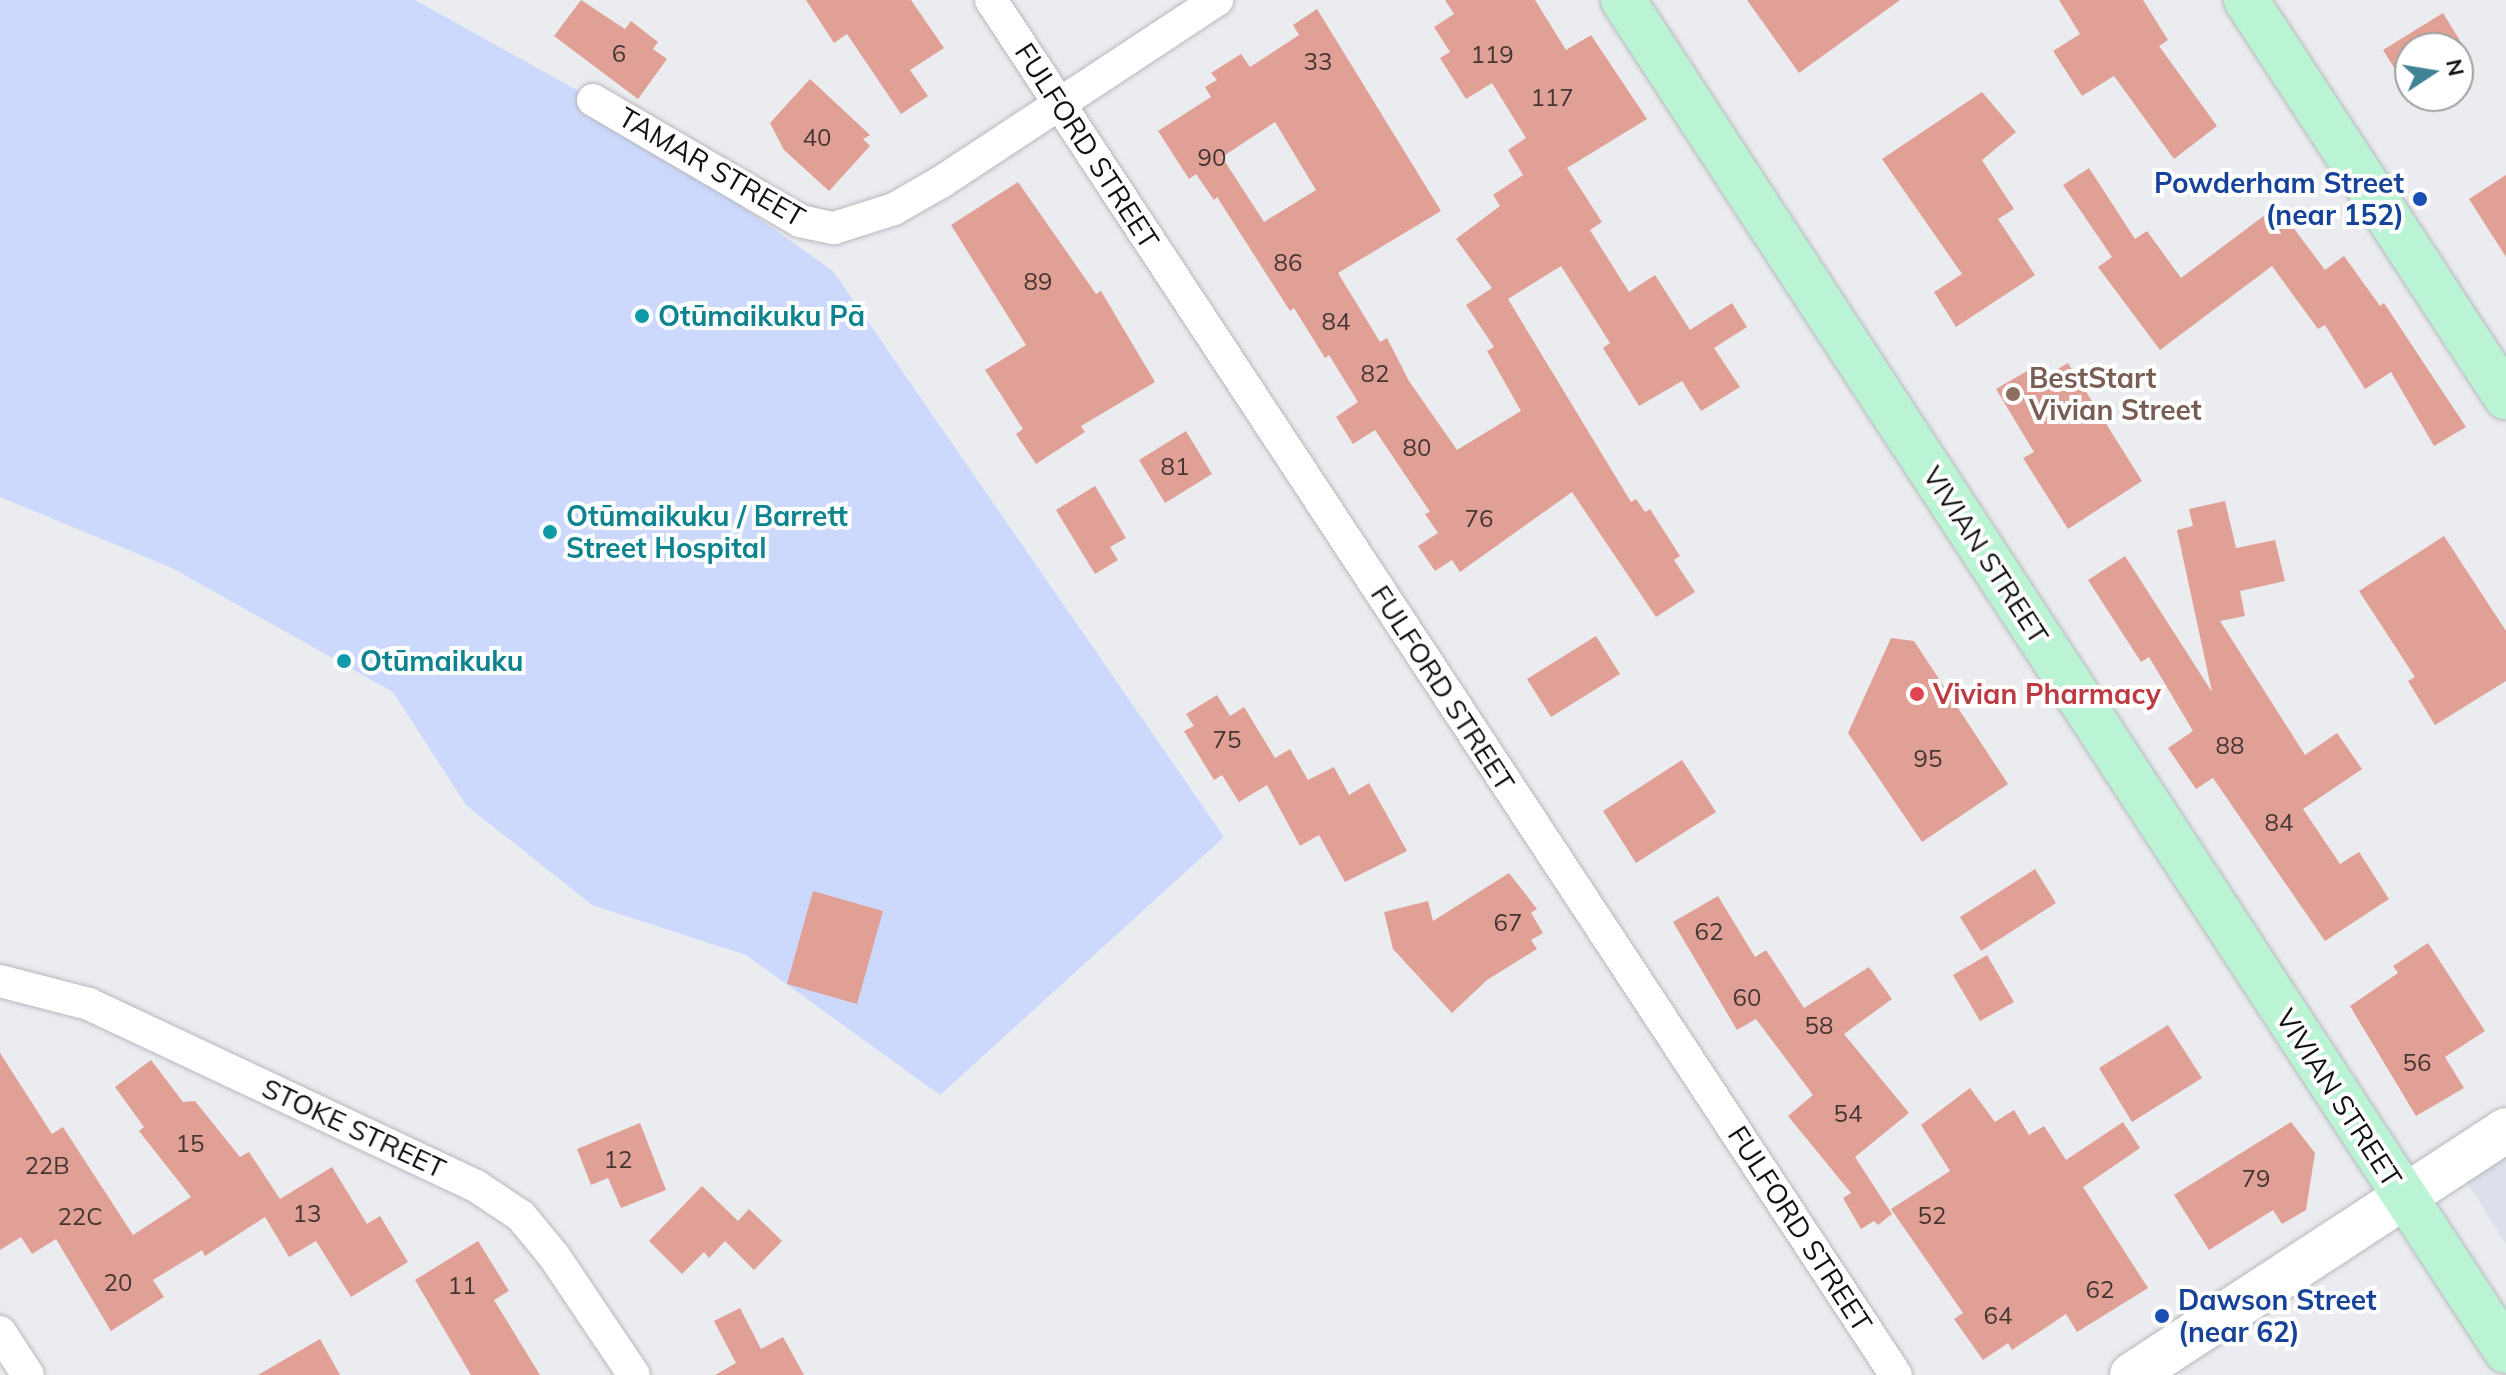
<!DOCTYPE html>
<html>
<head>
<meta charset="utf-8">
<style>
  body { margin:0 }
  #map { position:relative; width:2506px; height:1375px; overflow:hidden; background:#eaecf0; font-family:Mulish,sans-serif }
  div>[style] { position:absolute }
  .built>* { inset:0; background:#dbe0eb }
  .green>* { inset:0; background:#ccd9fd }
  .building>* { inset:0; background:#e1a095 }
  .roads { filter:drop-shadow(0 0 2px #b7b8bc) drop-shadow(0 0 2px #b7b8bc) }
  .street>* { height:32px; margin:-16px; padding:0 16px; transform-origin:16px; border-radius:16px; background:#fff }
  .secondary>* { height:44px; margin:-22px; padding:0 22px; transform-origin:22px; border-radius:22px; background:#fff }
  .primary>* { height:44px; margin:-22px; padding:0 22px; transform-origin:22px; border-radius:22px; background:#bbf4d5 }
  .dots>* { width:22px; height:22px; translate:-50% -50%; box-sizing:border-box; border:4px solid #fff; border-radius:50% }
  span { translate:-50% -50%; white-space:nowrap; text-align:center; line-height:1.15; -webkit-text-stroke:8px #fff; paint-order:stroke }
  .number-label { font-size:24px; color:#443533 }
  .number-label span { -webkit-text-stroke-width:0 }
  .street-label { font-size:28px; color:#101112 }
  .transit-label { font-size:28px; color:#164399; font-weight:700 }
  .right { translate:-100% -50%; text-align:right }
  .left { translate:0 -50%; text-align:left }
  .culture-label { font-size:28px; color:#0d838f; font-weight:700 }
  .education-label { font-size:28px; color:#785e54; font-weight:700 }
  .health-label { font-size:28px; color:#be3a42; font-weight:700 }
  .north { position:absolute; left:2394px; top:32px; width:80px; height:80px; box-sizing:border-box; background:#fff; border:2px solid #9fa0a0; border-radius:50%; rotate:78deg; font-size:22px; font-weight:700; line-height:32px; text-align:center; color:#101112 }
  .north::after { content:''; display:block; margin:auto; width:28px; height:36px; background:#418294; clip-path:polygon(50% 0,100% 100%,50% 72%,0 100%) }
</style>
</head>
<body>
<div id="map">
  <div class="built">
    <i style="clip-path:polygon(2506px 1143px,2506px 1244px,2465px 1179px)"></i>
  </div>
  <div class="green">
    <i style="clip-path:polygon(0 0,415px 0,580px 92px,833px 271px,1224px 837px,940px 1095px,746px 955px,592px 905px,466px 805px,393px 692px,172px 568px,0 497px)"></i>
  </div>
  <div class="building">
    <i style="clip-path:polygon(581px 0,625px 29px,631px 21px,658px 42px,653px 49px,667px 59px,638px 99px,554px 36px)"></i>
    <i style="clip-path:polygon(806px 0,911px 0,944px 48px,910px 70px,928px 96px,901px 114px,847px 34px,834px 43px)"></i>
    <i style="clip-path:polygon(evenodd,1445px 0,1535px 0,1566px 50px,1591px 35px,1647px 119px,1567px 168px,1602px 222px,1590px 230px,1629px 292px,1655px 275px,1690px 330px,1732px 303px,1747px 327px,1714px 348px,1740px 387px,1701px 411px,1682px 381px,1639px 406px,1603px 348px,1610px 343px,1561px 266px,1508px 299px,1631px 502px,1636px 499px,1645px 512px,1650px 509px,1680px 556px,1674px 560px,1695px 592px,1656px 617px,1572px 492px,1460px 572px,1452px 560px,1435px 571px,1418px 546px,1438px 533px,1425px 514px,1430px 512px,1375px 430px,1353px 444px,1336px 417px,1358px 402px,1329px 355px,1325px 358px,1294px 308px,1290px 311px,1217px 197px,1214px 200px,1196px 174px,1189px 179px,1158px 131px,1211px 97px,1205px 87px,1217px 80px,1211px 73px,1241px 54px,1250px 67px,1299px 35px,1293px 25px,1317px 9px,1441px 211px,1338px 273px,1380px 342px,1387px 338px,1409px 381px,1457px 450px,1521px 411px,1487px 351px,1494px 347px,1466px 305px,1492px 288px,1456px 239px,1500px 206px,1493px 195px,1523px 175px,1508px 150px,1526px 138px,1492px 83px,1466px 99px,1440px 58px,1450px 52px,1434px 27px,1454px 14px,1445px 0,1275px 122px,1316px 190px,1264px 222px,1222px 157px,1275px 122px)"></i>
    <i style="clip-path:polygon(1747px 0,1900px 0,1799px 73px)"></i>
    <i style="clip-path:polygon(2059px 0,2143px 0,2168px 40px,2159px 46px,2217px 126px,2174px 159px,2114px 76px,2082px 96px,2053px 51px,2080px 34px)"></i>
    <i style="clip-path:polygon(2443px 13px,2470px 57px,2458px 64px,2458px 48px,2410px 48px,2410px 93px,2383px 50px)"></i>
    <i style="clip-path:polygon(810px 79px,870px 135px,863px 139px,870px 146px,829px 191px,784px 150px,770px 123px)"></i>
    <i style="clip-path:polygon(1982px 92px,2016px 132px,1982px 160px,2014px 209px,1998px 219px,2035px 275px,1956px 327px,1934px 292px,1962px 274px,1882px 159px)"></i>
    <i style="clip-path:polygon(2089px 168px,2135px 239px,2147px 231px,2181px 278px,2277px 206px,2325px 270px,2344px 256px,2380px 306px,2384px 303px,2466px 427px,2434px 446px,2391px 372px,2365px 389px,2325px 325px,2318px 329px,2272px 266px,2160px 350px,2098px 267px,2112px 257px,2063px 185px)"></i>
    <i style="clip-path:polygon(2506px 175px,2506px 257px,2469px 199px)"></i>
    <i style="clip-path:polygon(1018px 182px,1096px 294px,1101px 291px,1155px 382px,1081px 426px,1085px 432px,1036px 464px,1016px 434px,1023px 429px,985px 370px,1026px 345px,951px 225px)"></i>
    <i style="clip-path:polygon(2068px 363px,2142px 481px,2068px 529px,2023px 458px,2034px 452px,1996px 389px,2027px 371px,2034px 383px)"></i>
    <i style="clip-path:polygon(1186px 431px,1212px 474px,1165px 503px,1139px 460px)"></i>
    <i style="clip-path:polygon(1095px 486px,1126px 538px,1110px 547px,1118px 560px,1095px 574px,1056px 510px)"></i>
    <i style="clip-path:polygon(2225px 501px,2236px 548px,2275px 540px,2285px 581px,2240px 591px,2245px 616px,2220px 621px,2305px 755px,2337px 733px,2362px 769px,2303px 809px,2340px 864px,2359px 852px,2389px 899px,2325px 941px,2213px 778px,2196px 789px,2168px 748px,2193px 731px,2149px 657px,2141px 662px,2088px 580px,2125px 556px,2212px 692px,2177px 530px,2193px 526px,2189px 509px)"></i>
    <i style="clip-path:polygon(2444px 536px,2506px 631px,2506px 681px,2435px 725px,2408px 681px,2415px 677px,2359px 591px)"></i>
    <i style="clip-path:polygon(1596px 636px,1620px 674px,1551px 717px,1527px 679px)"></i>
    <i style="clip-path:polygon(1891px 638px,1914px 641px,2008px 784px,1922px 842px,1848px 733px)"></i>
    <i style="clip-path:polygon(1217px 695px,1230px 716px,1244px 707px,1275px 758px,1290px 749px,1308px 780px,1334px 767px,1349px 795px,1369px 783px,1407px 851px,1345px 882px,1319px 835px,1300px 846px,1267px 785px,1239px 802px,1222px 775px,1214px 780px,1184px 731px,1194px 726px,1186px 714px)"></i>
    <i style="clip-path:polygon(1682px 760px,1716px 812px,1636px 863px,1603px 811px)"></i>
    <i style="clip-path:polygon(2035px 869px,2056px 903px,1981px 951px,1960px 917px)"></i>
    <i style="clip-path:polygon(1509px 873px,1537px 909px,1531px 913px,1543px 933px,1531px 940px,1537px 949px,1487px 980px,1452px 1013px,1393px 949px,1384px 912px,1428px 901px,1433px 921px)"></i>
    <i style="clip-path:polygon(813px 891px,883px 911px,857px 1004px,787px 984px)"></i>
    <i style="clip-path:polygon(1718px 896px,1755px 957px,1766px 950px,1804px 1008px,1869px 967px,1892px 999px,1844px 1034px,1909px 1113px,1855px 1157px,1892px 1214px,1878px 1225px,1874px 1221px,1861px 1229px,1843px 1198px,1851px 1193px,1788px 1116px,1813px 1095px,1756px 1019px,1737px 1030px,1673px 922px)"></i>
    <i style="clip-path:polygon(2428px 943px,2485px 1031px,2445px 1057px,2464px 1088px,2416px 1116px,2350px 1006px,2398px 973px,2393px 966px)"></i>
    <i style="clip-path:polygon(1987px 955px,2014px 1002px,1980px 1021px,1953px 975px)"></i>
    <i style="clip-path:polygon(2168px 1025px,2202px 1078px,2132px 1122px,2099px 1068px)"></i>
    <i style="clip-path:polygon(0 1053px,52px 1134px,63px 1127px,133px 1235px,191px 1197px,139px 1131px,144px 1127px,115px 1087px,151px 1060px,183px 1102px,195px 1101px,240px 1157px,249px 1152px,280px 1199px,332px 1167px,367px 1224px,380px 1216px,408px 1262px,351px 1297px,316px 1241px,289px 1257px,265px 1217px,205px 1256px,202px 1250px,153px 1280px,164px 1297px,111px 1331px,56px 1239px,32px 1254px,21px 1237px,0 1250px)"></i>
    <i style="clip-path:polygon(1970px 1088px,1995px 1122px,2014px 1110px,2029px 1135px,2044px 1126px,2066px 1160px,2123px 1122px,2140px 1148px,2083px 1187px,2148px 1288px,2077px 1332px,2066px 1314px,2012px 1350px,2008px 1343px,1983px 1360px,1954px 1319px,1963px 1313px,1891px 1209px,1950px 1171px,1921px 1125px)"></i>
    <i style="clip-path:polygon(2291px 1122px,2315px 1153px,2306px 1210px,2282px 1224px,2273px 1210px,2209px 1250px,2174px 1195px)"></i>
    <i style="clip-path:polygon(640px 1123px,666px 1190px,621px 1208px,608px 1178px,591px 1185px,577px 1149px)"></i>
    <i style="clip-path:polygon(702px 1186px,738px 1221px,749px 1209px,782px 1241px,754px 1270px,725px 1241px,709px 1258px,704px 1252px,682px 1274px,649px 1241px)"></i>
    <i style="clip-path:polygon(478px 1241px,509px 1291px,494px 1300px,540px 1375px,471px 1375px,415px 1280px)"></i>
    <i style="clip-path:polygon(740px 1308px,761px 1349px,783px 1337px,804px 1375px,715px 1375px,736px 1363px,714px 1321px)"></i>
    <i style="clip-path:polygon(320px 1339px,340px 1375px,258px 1375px)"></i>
  </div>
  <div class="roads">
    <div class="street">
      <i style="left:991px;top:0;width:1646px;rotate:56.65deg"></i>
      <i style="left:593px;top:100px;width:240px;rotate:30.3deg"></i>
      <i style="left:800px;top:221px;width:35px;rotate:12deg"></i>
      <i style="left:834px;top:228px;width:63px;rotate:-17.6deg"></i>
      <i style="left:894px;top:209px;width:54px;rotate:-29.9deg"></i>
      <i style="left:941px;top:182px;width:331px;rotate:-33.4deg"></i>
      <i style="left:0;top:981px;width:92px;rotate:14.5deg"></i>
      <i style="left:89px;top:1004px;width:428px;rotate:25.2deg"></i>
      <i style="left:476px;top:1186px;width:54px;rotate:33.7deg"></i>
      <i style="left:521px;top:1216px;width:52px;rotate:50.5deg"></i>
      <i style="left:554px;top:1256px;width:143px;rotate:56.1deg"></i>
      <i style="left:0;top:1332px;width:51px;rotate:56.9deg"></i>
    </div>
    <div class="secondary">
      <i style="left:2132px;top:1375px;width:447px;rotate:-33.2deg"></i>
    </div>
    <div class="primary">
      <i style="left:1623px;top:0;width:1614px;rotate:56.83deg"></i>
      <i style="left:2246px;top:0;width:475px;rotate:56.8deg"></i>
    </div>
  </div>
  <div class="dots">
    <i style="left:2420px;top:199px;background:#1a4fb4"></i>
    <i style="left:642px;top:316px;background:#0f9aa8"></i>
    <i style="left:2013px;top:394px;background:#8d6e63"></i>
    <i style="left:550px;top:532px;background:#0f9aa8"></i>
    <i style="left:344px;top:661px;background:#0f9aa8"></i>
    <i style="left:1917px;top:694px;background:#e0444e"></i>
    <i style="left:2162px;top:1316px;background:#1a4fb4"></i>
  </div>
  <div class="number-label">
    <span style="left:619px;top:54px">6</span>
    <span style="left:1492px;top:55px">119</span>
    <span style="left:1318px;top:62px">33</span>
    <span style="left:1552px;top:98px">117</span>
    <span style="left:817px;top:138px">40</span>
    <span style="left:1212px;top:158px">90</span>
    <span style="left:1288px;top:263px">86</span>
    <span style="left:1038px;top:282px">89</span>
    <span style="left:1336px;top:322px">84</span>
    <span style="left:1375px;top:374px">82</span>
    <span style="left:1417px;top:448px">80</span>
    <span style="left:1175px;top:467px">81</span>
    <span style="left:1479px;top:519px">76</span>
    <span style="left:1227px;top:740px">75</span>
    <span style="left:2230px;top:746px">88</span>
    <span style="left:1928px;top:759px">95</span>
    <span style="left:2279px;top:823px">84</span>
    <span style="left:1508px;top:923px">67</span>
    <span style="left:1709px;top:932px">62</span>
    <span style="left:1747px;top:998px">60</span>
    <span style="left:1819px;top:1026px">58</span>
    <span style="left:2417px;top:1063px">56</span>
    <span style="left:1848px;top:1114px">54</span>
    <span style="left:190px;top:1144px">15</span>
    <span style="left:618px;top:1160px">12</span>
    <span style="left:47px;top:1166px">22B</span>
    <span style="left:2256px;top:1179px">79</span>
    <span style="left:307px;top:1214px">13</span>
    <span style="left:1932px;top:1216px">52</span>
    <span style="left:80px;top:1217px">22C</span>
    <span style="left:118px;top:1283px">20</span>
    <span style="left:462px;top:1286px">11</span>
    <span style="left:2100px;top:1290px">62</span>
    <span style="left:1998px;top:1316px">64</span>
  </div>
  <div class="street-label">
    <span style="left:1087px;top:146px;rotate:57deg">FULFORD STREET</span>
    <span style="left:712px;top:167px;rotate:30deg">TAMAR STREET</span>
    <span style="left:1986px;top:555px;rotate:57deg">VIVIAN STREET</span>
    <span style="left:1443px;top:688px;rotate:57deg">FULFORD STREET</span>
    <span style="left:2339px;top:1098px;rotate:57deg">VIVIAN STREET</span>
    <span style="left:354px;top:1128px;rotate:25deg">STOKE STREET</span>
    <span style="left:1800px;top:1229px;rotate:57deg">FULFORD STREET</span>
  </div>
  <div class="transit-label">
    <span class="right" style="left:2404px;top:199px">Powderham Street<br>(near 152)</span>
    <span class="left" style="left:2178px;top:1316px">Dawson Street<br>(near 62)</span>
  </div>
  <div class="culture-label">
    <span class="left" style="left:658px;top:316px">Otūmaikuku Pā</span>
    <span class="left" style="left:566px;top:532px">Otūmaikuku / Barrett<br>Street Hospital</span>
    <span class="left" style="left:360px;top:661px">Otūmaikuku</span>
  </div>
  <div class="education-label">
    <span class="left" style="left:2029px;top:394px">BestStart<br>Vivian Street</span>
  </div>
  <div class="health-label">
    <span class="left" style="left:1933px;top:694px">Vivian Pharmacy</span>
  </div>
  <div class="north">N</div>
</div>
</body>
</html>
